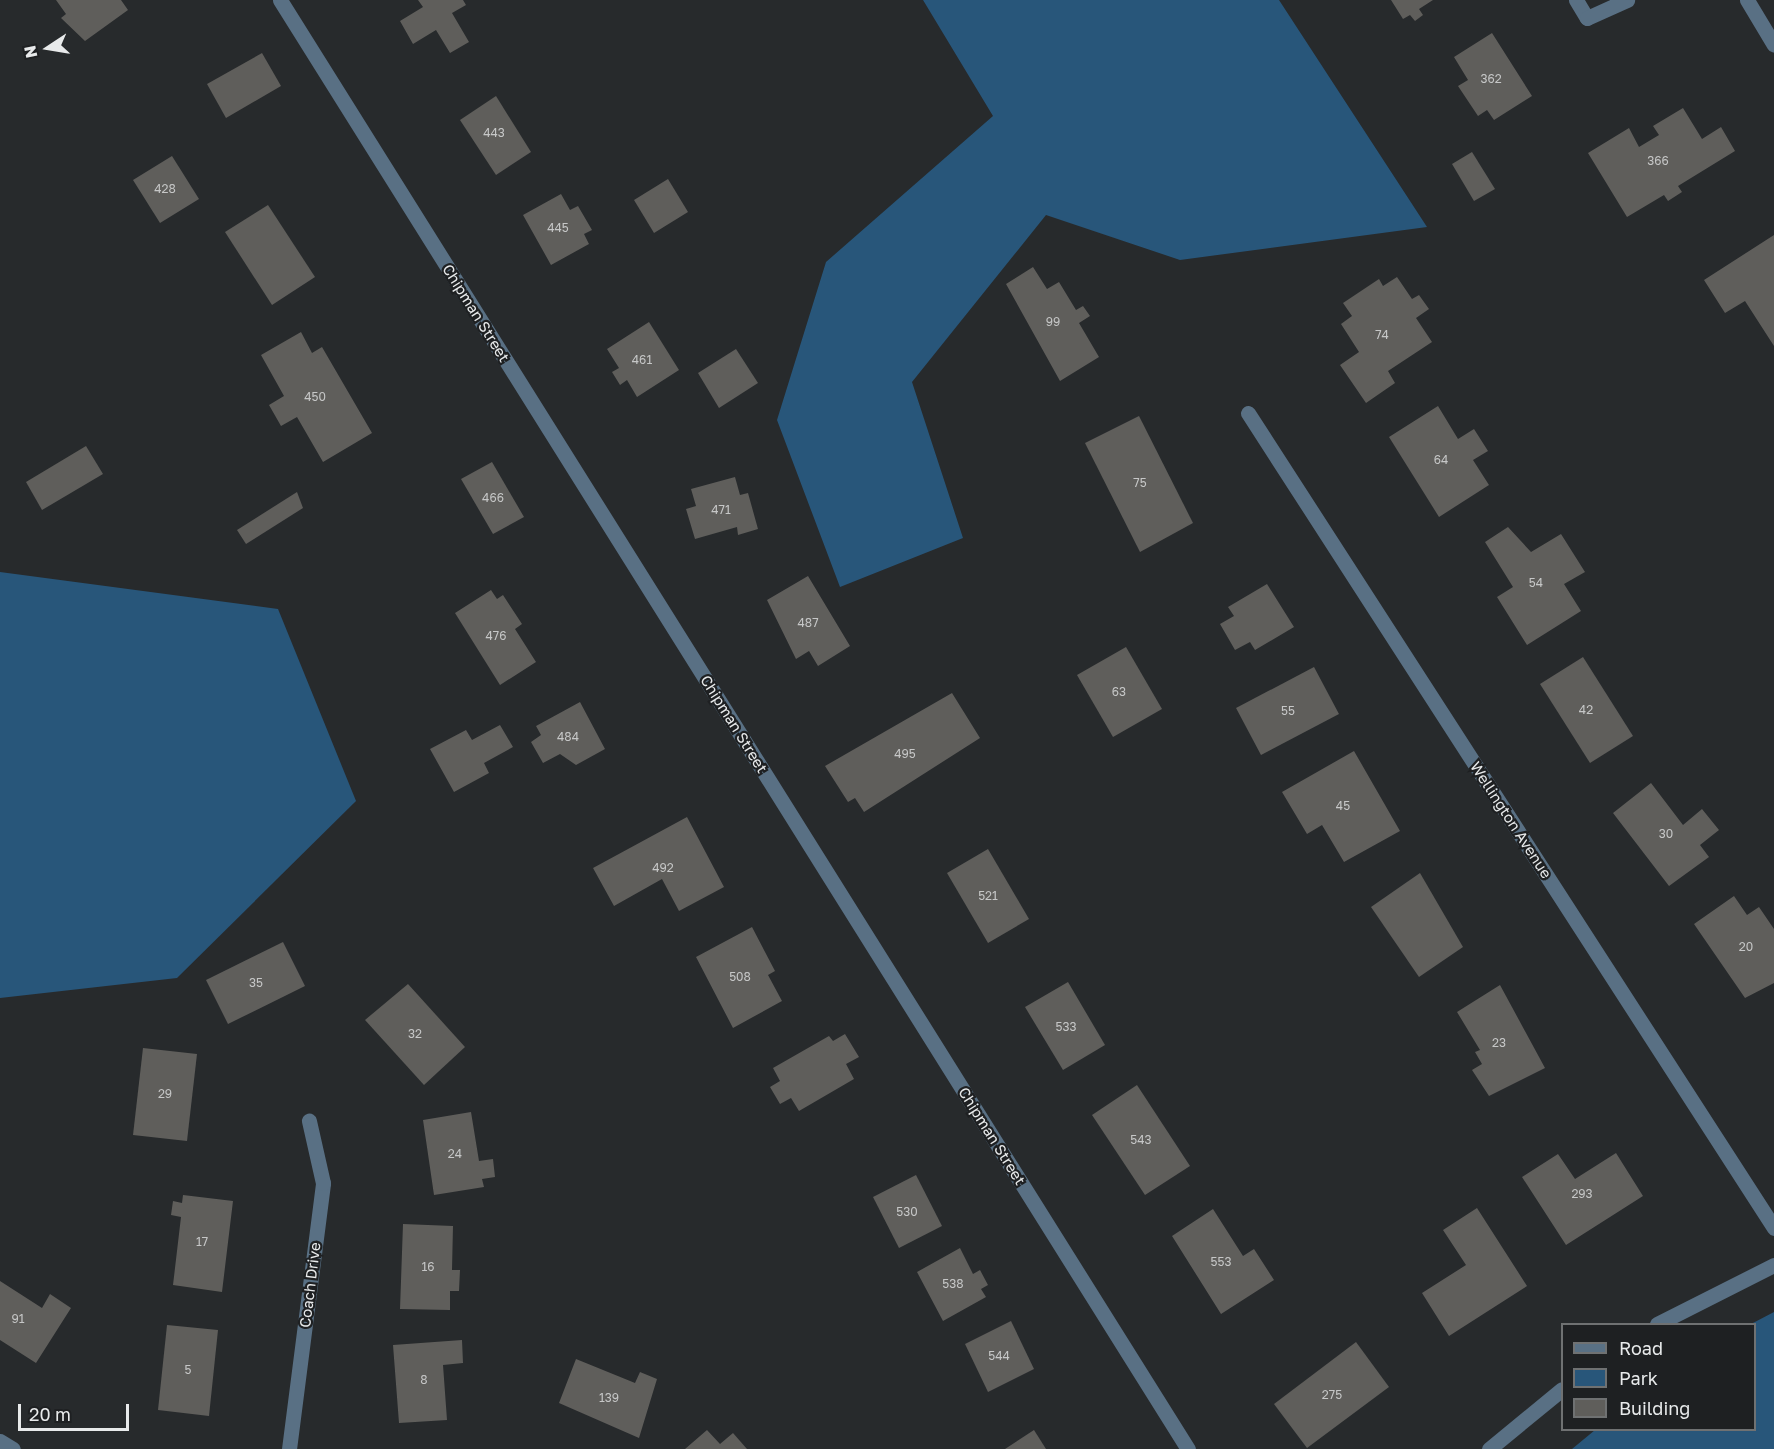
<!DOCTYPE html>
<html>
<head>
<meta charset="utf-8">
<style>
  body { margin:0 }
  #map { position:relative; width:1774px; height:1449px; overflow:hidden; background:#272a2c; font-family:"Golos Text",sans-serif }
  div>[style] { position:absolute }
  .green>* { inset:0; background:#28567a }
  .building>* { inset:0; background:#5f5e5b }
  .minor>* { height:15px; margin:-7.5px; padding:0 7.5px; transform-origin:7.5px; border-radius:7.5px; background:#597084 }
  span { translate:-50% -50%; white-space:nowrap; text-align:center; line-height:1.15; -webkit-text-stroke:4.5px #1e2022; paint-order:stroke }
  .number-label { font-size:12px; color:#c6c7c7 }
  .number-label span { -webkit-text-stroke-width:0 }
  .street-label { font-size:15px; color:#e8eaeb }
  .legend { position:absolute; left:1561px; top:1323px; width:195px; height:108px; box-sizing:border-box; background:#1e2022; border:2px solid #6f7172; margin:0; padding:8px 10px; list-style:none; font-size:18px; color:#e8eaeb }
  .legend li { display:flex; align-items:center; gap:12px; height:30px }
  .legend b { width:30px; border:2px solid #6f7172 }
  .north { position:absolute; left:18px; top:18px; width:60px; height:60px; -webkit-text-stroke:4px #1e2022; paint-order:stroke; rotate:258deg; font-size:16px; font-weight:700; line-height:24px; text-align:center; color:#e8eaeb }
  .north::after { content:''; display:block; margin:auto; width:21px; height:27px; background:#e8eaeb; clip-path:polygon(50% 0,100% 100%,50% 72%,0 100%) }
  .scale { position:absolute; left:18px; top:1404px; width:111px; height:27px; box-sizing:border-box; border:3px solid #e8eaeb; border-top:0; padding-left:8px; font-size:18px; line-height:21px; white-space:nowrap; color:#e8eaeb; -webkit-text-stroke:4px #1e2022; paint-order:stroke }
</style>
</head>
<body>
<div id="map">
  <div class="green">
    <i style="clip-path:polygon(923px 0,1279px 0,1427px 227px,1180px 260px,1046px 215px,912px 382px,963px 538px,840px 587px,777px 420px,826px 262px,993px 116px)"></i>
    <i style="clip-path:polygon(0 572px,278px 609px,356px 801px,177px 978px,0 998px)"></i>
    <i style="clip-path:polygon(1774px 1312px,1774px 1449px,1572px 1449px,1595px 1430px,1754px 1430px,1751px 1324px)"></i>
  </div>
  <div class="building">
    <i style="clip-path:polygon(56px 0,121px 0,128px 10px,85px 41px,61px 18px,66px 14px)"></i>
    <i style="clip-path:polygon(418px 0,463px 0,466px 5px,452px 13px,469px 42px,450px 53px,436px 30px,413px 44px,400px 21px,423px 7px)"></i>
    <i style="clip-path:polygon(1391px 0,1433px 0,1419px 9px,1423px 15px,1415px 21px,1410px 15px,1403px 19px)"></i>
    <i style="clip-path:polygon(1492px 33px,1532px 96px,1494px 120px,1487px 110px,1478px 116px,1458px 86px,1468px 80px,1454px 57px)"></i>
    <i style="clip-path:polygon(262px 53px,281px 86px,226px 118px,207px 84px)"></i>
    <i style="clip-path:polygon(496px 96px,531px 152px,496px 175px,460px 120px)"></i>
    <i style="clip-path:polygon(1683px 108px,1702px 139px,1721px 127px,1735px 151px,1678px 186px,1682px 192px,1668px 201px,1664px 195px,1627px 217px,1588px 153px,1629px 128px,1639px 147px,1659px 135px,1653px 126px)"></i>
    <i style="clip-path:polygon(1472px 152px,1495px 189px,1474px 201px,1452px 164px)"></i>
    <i style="clip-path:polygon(172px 156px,199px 199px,160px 223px,133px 180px)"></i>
    <i style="clip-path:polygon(668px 179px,688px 212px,654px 233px,634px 200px)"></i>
    <i style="clip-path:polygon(561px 194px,570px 210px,578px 206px,592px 230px,584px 234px,589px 244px,551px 265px,523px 215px)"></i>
    <i style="clip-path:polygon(268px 205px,315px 277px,272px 305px,225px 232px)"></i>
    <i style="clip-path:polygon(1774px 235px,1774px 346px,1745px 301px,1725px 313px,1704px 280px)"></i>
    <i style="clip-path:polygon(1033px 267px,1047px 289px,1059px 282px,1076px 310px,1083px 306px,1090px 316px,1079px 323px,1099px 357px,1060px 381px,1006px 284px)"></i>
    <i style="clip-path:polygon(1397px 277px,1412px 299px,1419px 295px,1429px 309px,1416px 318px,1432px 342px,1388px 371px,1395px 383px,1366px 403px,1340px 365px,1359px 352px,1341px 324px,1352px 316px,1343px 303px,1379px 279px,1383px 286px)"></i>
    <i style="clip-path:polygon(649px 322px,679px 370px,637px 397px,627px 380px,620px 385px,612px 372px,619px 368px,607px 349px)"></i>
    <i style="clip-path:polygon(301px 332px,312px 353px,322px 347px,372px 433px,323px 462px,297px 417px,281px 426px,269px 405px,284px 396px,261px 355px)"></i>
    <i style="clip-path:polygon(736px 349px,758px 383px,719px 408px,698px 373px)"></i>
    <i style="clip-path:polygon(1438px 406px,1458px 439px,1474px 429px,1488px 451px,1473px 460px,1489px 485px,1439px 517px,1389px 437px)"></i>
    <i style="clip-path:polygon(1139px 416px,1193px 523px,1140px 552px,1085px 443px)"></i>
    <i style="clip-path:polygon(86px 446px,103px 474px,42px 510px,26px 482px)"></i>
    <i style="clip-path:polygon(492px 462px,524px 517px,493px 534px,461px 479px)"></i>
    <i style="clip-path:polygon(735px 477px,740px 495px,748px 493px,758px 529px,738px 535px,737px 527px,695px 539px,686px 509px,696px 506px,691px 489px)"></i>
    <i style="clip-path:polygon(297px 492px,303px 508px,246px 544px,237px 530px)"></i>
    <i style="clip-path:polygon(1508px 527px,1531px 552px,1561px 534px,1585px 572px,1564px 584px,1581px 611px,1527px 645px,1497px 597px,1513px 587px,1485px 542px)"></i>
    <i style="clip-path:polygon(808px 576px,850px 646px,818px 666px,809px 651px,796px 659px,767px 600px)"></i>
    <i style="clip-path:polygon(1267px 584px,1294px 627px,1255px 650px,1250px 642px,1235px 650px,1220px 624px,1234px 616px,1228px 607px)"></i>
    <i style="clip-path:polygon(491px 590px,497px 599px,503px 595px,522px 624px,515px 629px,536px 662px,500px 685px,455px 613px)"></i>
    <i style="clip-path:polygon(1126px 647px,1162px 709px,1113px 737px,1077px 675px)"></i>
    <i style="clip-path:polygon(1583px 657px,1633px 736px,1590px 763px,1540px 684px)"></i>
    <i style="clip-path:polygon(1314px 667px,1339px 714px,1261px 755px,1236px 708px)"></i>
    <i style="clip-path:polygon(952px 693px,980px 738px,864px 812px,855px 798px,848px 802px,825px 766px)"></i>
    <i style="clip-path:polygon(580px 702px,605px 749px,576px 765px,560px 754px,543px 763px,531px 742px,541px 735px,536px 726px)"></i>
    <i style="clip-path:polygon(500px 725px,513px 747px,484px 763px,489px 773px,454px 792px,430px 749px,466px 730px,472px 740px)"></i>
    <i style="clip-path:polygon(1354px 751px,1400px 831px,1344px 862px,1322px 825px,1307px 834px,1282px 792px)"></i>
    <i style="clip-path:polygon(1651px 783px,1683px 825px,1702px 809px,1719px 830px,1700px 845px,1709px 857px,1669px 886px,1613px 813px)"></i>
    <i style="clip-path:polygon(687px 817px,724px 887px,679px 911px,662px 879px,614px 906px,593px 868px)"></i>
    <i style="clip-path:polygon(988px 849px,1029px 919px,988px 943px,947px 873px)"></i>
    <i style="clip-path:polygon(1420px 873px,1463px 947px,1419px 977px,1371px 907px)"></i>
    <i style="clip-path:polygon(1734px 896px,1747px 915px,1759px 907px,1774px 929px,1774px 983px,1745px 998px,1694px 924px)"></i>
    <i style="clip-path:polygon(752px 927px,775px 971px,768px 975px,782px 1001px,733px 1028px,696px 957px)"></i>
    <i style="clip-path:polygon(283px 942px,305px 986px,228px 1024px,206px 980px)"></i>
    <i style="clip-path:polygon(1068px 982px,1105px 1045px,1063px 1070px,1025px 1007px)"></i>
    <i style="clip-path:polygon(408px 984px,465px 1047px,424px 1085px,365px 1020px)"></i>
    <i style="clip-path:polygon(1500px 985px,1545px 1068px,1489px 1096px,1472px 1070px,1482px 1064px,1475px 1052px,1480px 1050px,1457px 1012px)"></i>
    <i style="clip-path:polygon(845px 1034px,859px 1057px,846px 1064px,854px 1079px,799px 1111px,791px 1098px,780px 1104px,770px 1087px,780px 1081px,773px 1068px,829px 1036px,833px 1041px)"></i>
    <i style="clip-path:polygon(143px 1048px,197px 1054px,187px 1141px,133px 1135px)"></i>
    <i style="clip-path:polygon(1137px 1085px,1190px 1166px,1145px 1195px,1092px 1115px)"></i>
    <i style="clip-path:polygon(471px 1112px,479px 1161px,493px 1159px,495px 1177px,482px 1179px,484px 1187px,434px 1195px,423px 1120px)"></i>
    <i style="clip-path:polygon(1616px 1153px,1643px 1196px,1566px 1245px,1522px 1177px,1558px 1154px,1575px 1179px)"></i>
    <i style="clip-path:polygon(916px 1175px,942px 1226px,899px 1248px,873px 1197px)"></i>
    <i style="clip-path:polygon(183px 1195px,233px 1201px,222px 1292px,173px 1285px,181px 1217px,171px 1215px,173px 1201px,182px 1203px)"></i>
    <i style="clip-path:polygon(1477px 1208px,1527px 1286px,1449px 1336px,1422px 1293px,1466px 1265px,1443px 1230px)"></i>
    <i style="clip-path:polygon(1213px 1209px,1243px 1256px,1254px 1249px,1274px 1280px,1221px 1314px,1172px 1236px)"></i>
    <i style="clip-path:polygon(403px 1224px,453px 1226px,452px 1270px,460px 1270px,459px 1291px,450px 1291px,450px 1310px,400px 1309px)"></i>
    <i style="clip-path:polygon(960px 1248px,973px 1274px,980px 1270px,988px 1285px,981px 1289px,986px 1297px,943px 1321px,917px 1272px)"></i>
    <i style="clip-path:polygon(0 1281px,42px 1308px,50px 1294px,71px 1308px,36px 1363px,0 1340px)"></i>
    <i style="clip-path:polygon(1011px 1321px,1034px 1369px,988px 1392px,965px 1344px)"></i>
    <i style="clip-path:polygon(167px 1325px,218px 1330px,209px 1416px,158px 1410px)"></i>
    <i style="clip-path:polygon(462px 1340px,463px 1363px,443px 1365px,447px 1420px,399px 1423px,393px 1345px)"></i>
    <i style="clip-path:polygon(1356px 1342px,1389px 1387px,1307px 1448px,1274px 1404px)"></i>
    <i style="clip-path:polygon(576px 1359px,635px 1383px,640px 1372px,657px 1379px,639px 1438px,559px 1403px)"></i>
    <i style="clip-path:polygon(707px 1430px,720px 1444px,733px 1433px,747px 1449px,685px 1449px)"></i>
    <i style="clip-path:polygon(1034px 1430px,1046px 1449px,1005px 1449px)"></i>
  </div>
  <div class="minor">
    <i style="left:280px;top:0;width:1710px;rotate:57.93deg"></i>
    <i style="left:1576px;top:0;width:21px;rotate:59deg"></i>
    <i style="left:1587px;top:18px;width:44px;rotate:-24.2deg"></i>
    <i style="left:1747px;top:0;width:52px;rotate:59deg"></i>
    <i style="left:1248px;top:413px;width:970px;rotate:57.16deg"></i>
    <i style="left:1657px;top:1324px;width:131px;rotate:-26.8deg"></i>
    <i style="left:0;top:1441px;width:15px;rotate:32deg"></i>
    <i style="left:289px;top:1449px;width:268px;rotate:-82.7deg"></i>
    <i style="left:323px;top:1183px;width:64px;rotate:-102.7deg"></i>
    <i style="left:1489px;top:1449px;width:94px;rotate:-39.4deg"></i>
  </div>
  <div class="number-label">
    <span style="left:1491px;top:79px">362</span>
    <span style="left:494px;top:133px">443</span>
    <span style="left:1658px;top:161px">366</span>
    <span style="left:165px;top:189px">428</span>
    <span style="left:558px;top:228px">445</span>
    <span style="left:1053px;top:322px">99</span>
    <span style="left:1382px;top:335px">74</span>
    <span style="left:642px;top:360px">461</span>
    <span style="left:315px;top:397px">450</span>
    <span style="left:1441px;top:460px">64</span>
    <span style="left:1140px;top:483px">75</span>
    <span style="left:493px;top:498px">466</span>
    <span style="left:721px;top:510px">471</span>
    <span style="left:1536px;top:583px">54</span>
    <span style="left:808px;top:623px">487</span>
    <span style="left:496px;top:636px">476</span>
    <span style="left:1119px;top:692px">63</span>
    <span style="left:1586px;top:710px">42</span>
    <span style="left:1288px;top:711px">55</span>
    <span style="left:568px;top:737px">484</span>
    <span style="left:905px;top:754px">495</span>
    <span style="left:1343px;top:806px">45</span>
    <span style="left:1666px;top:834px">30</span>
    <span style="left:663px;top:868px">492</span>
    <span style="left:988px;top:896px">521</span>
    <span style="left:1746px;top:947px">20</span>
    <span style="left:740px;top:977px">508</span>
    <span style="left:256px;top:983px">35</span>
    <span style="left:1066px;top:1027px">533</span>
    <span style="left:415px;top:1034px">32</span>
    <span style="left:1499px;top:1043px">23</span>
    <span style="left:165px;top:1094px">29</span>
    <span style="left:1141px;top:1140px">543</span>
    <span style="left:455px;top:1154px">24</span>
    <span style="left:1582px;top:1194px">293</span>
    <span style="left:907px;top:1212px">530</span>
    <span style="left:202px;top:1242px">17</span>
    <span style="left:1221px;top:1262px">553</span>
    <span style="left:428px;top:1267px">16</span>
    <span style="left:953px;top:1284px">538</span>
    <span style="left:18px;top:1319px">91</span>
    <span style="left:999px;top:1356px">544</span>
    <span style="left:188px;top:1370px">5</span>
    <span style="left:424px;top:1380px">8</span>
    <span style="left:1332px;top:1395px">275</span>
    <span style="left:609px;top:1398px">139</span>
  </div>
  <div class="street-label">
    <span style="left:476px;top:313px;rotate:58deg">Chipman Street</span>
    <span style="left:734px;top:724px;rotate:58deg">Chipman Street</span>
    <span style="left:1511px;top:820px;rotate:57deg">Wellington Avenue</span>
    <span style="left:992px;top:1136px;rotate:58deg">Chipman Street</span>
    <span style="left:310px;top:1285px;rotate:-83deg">Coach Drive</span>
  </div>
  <ul class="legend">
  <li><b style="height:8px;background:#597084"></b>Road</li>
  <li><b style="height:16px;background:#28567a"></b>Park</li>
  <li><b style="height:16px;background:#5f5e5b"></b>Building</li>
  </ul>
  <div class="north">N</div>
  <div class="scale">20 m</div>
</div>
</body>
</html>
